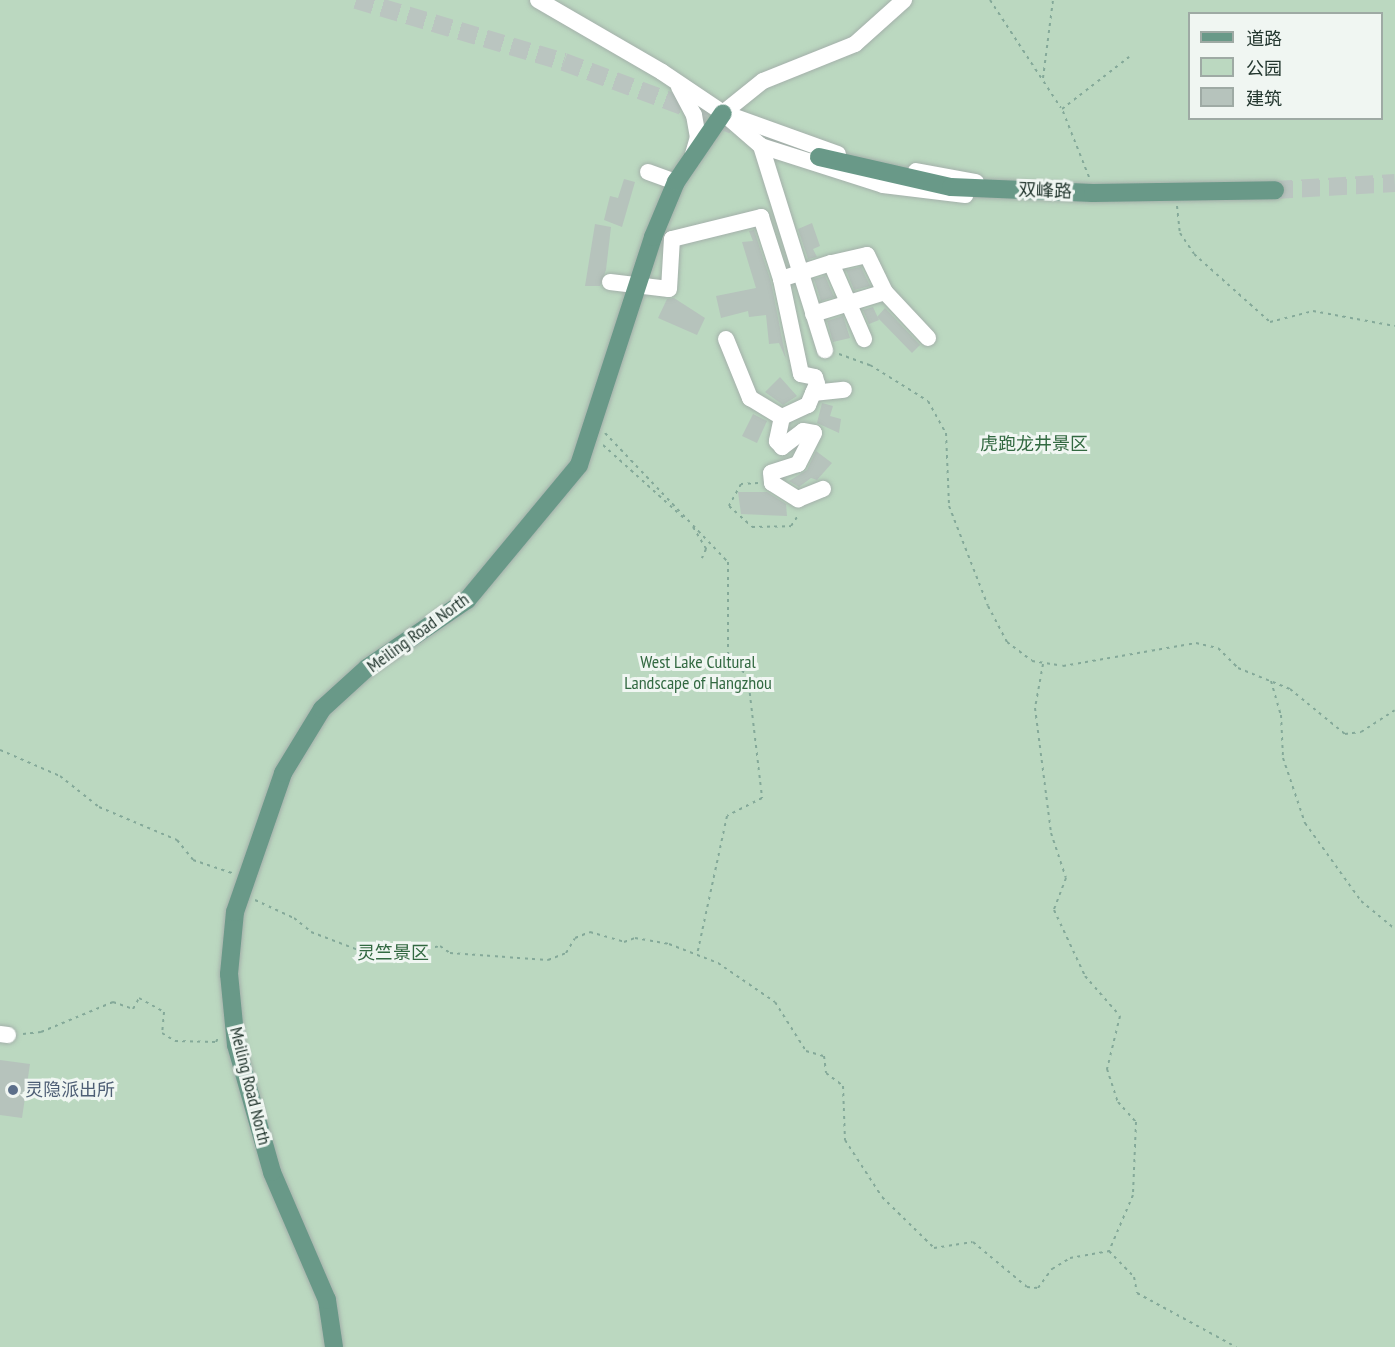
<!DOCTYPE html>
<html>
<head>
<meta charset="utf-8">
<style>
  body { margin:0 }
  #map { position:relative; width:1395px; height:1347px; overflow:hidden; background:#e0e9e4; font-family:"PT Sans Narrow","Noto Sans SC",sans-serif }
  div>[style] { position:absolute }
  .green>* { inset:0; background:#bbd8c0 }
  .building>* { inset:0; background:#b6c3bc }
  .major-tunnel>* { height:18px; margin-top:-9px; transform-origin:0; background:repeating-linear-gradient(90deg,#bac5c0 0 18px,transparent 0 27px) }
  .path>* { height:2px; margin-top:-1px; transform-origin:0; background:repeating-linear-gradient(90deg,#84a999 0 3px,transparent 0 7.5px) }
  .roads { filter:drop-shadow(0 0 2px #a4b0aa) drop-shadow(0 0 2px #a4b0aa) }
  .minor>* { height:16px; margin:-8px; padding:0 8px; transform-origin:8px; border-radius:8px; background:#fff }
  .major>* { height:18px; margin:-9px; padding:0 9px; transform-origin:9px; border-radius:9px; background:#699988 }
  .dots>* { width:16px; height:16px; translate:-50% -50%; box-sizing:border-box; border:3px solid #f0f6f2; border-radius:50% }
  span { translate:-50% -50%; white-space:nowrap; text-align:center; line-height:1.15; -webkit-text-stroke:6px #f0f6f2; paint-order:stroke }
  .street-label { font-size:18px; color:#23372f }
  .park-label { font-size:18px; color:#326941 }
  .service-label { font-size:18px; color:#4e5e75 }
  .left { translate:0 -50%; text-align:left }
  .legend { position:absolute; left:1188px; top:12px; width:195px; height:108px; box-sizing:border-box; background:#f0f6f2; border:2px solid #9eaaa4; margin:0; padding:8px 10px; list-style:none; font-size:18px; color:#23372f }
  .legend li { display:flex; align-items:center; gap:12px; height:30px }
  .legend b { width:30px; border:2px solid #9eaaa4 }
</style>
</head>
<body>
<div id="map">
  <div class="green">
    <i style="clip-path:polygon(evenodd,0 0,1395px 0,1395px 1347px,0 1347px,0 0,1190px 14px,1382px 14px,1382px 118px,1190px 118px,1190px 14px)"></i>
  </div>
  <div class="building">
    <i style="clip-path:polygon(624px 179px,635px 182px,622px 227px,604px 220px,610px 196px,618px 198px)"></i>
    <i style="clip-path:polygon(812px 223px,820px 246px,813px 249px,817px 257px,808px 259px,798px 229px)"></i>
    <i style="clip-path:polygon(595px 224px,611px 227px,606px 270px,600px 286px,585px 286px)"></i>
    <i style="clip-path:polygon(754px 230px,771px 282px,786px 359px,779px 343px,769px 344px,766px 315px,749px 317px,748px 311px,721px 318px,716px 296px,756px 288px,742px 242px,753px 241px,749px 231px)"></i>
    <i style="clip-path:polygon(861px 267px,870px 286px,854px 290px,846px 270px)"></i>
    <i style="clip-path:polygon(825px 276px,834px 297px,821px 301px,814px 279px)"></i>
    <i style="clip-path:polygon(674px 298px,705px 318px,697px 335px,658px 318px,667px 299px)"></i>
    <i style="clip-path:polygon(873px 307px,879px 320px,869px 324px,863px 310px)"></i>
    <i style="clip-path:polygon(885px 308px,920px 345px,912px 353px,877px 317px)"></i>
    <i style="clip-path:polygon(843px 316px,850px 338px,833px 342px,827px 321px)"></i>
    <i style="clip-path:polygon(780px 377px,797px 396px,783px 405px,765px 392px)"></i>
    <i style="clip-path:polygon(822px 403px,833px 406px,830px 416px,841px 419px,839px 433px,817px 423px)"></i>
    <i style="clip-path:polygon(753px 414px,767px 421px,757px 443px,742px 436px)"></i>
    <i style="clip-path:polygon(816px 451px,832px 463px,817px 480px,811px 478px,799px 487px,789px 481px,807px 470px)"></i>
    <i style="clip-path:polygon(738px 492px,767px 492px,786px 504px,787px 516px,741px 514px)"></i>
    <i style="clip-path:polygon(0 1060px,30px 1064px,22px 1118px,0 1115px)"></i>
  </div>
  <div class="major-tunnel">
    <i style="left:356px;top:0;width:217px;rotate:16.6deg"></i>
    <i style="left:564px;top:62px;width:272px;rotate:20.4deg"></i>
    <i style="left:1275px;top:190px;width:120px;rotate:-3.3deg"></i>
  </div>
  <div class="path">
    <i style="left:990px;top:0;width:129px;rotate:56.7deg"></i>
    <i style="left:1043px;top:78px;width:79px;rotate:-82.7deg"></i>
    <i style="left:1089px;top:177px;width:73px;rotate:-111.7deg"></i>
    <i style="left:1062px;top:109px;width:85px;rotate:-37.8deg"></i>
    <i style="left:1177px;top:206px;width:27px;rotate:84deg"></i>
    <i style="left:1180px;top:233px;width:25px;rotate:56deg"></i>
    <i style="left:1194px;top:254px;width:102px;rotate:41.8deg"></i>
    <i style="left:1270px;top:322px;width:44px;rotate:-14.3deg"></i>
    <i style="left:1313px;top:311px;width:83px;rotate:10.4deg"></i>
    <i style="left:839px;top:354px;width:33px;rotate:20deg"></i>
    <i style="left:870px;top:365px;width:68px;rotate:31.8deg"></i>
    <i style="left:928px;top:401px;width:37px;rotate:61deg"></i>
    <i style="left:946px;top:433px;width:73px;rotate:87.6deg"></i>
    <i style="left:949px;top:506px;width:107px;rotate:68.7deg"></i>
    <i style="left:988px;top:606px;width:41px;rotate:62.2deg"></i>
    <i style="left:1007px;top:642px;width:31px;rotate:37deg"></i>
    <i style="left:1032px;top:661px;width:31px;rotate:9deg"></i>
    <i style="left:1063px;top:666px;width:135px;rotate:-9.8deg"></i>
    <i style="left:1196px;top:643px;width:23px;rotate:13deg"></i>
    <i style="left:1218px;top:648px;width:28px;rotate:45deg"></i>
    <i style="left:1238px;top:668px;width:56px;rotate:22deg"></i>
    <i style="left:1290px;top:689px;width:71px;rotate:39.3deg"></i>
    <i style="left:1345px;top:734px;width:16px;rotate:-7deg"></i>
    <i style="left:1361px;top:732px;width:40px;rotate:-32.9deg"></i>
    <i style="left:605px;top:433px;width:178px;rotate:46.4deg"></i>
    <i style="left:728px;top:562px;width:91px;rotate:90deg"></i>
    <i style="left:728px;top:653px;width:32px;rotate:51deg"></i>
    <i style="left:748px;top:678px;width:121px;rotate:83.3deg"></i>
    <i style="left:762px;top:798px;width:39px;rotate:153deg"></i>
    <i style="left:727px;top:816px;width:142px;rotate:102.2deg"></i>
    <i style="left:603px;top:445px;width:110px;rotate:42.1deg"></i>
    <i style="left:758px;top:483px;width:17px;rotate:177deg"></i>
    <i style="left:741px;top:484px;width:25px;rotate:119deg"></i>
    <i style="left:729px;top:506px;width:31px;rotate:42deg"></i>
    <i style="left:752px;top:527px;width:39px;rotate:-1deg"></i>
    <i style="left:791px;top:526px;width:14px;rotate:-56deg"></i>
    <i style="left:693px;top:527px;width:26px;rotate:59deg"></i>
    <i style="left:706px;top:549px;width:10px;rotate:114deg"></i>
    <i style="left:1043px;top:664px;width:45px;rotate:100.3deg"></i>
    <i style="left:1035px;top:708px;width:126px;rotate:82.7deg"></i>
    <i style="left:1051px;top:833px;width:47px;rotate:71.6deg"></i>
    <i style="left:1066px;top:878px;width:34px;rotate:111deg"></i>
    <i style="left:1054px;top:910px;width:73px;rotate:64.8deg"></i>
    <i style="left:1085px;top:976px;width:53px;rotate:48.8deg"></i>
    <i style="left:1120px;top:1016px;width:55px;rotate:103.8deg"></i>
    <i style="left:1107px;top:1069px;width:35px;rotate:72deg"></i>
    <i style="left:1118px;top:1102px;width:27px;rotate:48deg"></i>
    <i style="left:1136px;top:1122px;width:73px;rotate:92.4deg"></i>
    <i style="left:1133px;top:1195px;width:61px;rotate:113.2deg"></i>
    <i style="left:1271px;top:681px;width:35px;rotate:74deg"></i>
    <i style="left:1281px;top:715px;width:43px;rotate:87.3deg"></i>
    <i style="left:1283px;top:758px;width:69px;rotate:71.3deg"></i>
    <i style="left:1305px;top:823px;width:96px;rotate:54.3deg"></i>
    <i style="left:1361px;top:901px;width:44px;rotate:39.5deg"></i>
    <i style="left:0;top:750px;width:65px;rotate:23.4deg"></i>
    <i style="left:60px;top:776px;width:50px;rotate:38.5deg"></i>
    <i style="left:99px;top:807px;width:85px;rotate:22.9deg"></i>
    <i style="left:177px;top:840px;width:26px;rotate:51deg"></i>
    <i style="left:193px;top:860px;width:41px;rotate:18.4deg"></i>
    <i style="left:255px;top:900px;width:43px;rotate:24.8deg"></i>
    <i style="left:294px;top:918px;width:22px;rotate:39deg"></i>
    <i style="left:311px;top:932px;width:53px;rotate:20.8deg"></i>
    <i style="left:361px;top:951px;width:37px;rotate:6deg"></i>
    <i style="left:398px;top:955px;width:43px;rotate:-12.1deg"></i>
    <i style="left:440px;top:946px;width:12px;rotate:35deg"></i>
    <i style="left:450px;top:953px;width:98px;rotate:4.1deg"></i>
    <i style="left:548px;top:960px;width:19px;rotate:-21deg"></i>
    <i style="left:566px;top:953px;width:17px;rotate:-59deg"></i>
    <i style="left:575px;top:938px;width:16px;rotate:-22deg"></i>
    <i style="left:590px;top:932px;width:35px;rotate:16deg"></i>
    <i style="left:624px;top:942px;width:12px;rotate:-20deg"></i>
    <i style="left:635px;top:938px;width:35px;rotate:10deg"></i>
    <i style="left:669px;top:944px;width:53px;rotate:21.2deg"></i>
    <i style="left:718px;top:963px;width:69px;rotate:34.4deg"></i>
    <i style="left:775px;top:1002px;width:58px;rotate:57.7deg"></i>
    <i style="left:806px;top:1051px;width:19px;rotate:16deg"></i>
    <i style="left:824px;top:1056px;width:17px;rotate:83deg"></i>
    <i style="left:826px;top:1073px;width:21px;rotate:37deg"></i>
    <i style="left:843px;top:1086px;width:54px;rotate:87.9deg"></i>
    <i style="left:845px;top:1140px;width:68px;rotate:57deg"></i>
    <i style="left:882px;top:1197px;width:73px;rotate:44.4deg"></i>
    <i style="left:934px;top:1248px;width:39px;rotate:-9deg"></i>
    <i style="left:973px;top:1242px;width:70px;rotate:39.8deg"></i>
    <i style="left:1027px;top:1287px;width:11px;rotate:5deg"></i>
    <i style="left:1038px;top:1288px;width:24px;rotate:-54deg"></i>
    <i style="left:1052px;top:1269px;width:21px;rotate:-31deg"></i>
    <i style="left:1070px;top:1258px;width:40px;rotate:-10deg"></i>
    <i style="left:1109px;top:1251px;width:36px;rotate:46deg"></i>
    <i style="left:1134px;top:1277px;width:16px;rotate:79deg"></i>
    <i style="left:1137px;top:1293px;width:113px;rotate:28.6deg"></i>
    <i style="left:23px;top:1034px;width:18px;rotate:-6deg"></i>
    <i style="left:41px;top:1032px;width:78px;rotate:-22.6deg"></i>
    <i style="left:113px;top:1002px;width:21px;rotate:19deg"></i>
    <i style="left:133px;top:1009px;width:13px;rotate:-61deg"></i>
    <i style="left:139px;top:998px;width:29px;rotate:29deg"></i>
    <i style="left:164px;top:1012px;width:21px;rotate:95deg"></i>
    <i style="left:162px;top:1033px;width:15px;rotate:32deg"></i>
    <i style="left:175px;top:1041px;width:41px;rotate:1.4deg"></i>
    <i style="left:216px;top:1042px;width:7px;rotate:-63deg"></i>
  </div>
  <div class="roads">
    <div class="minor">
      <i style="left:538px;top:0;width:143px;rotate:30.1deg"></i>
      <i style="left:662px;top:72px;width:73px;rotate:33.9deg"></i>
      <i style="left:723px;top:113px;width:50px;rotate:41deg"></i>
      <i style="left:761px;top:146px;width:128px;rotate:17.7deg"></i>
      <i style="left:883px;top:185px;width:83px;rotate:7deg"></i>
      <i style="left:679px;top:87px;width:32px;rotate:62deg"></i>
      <i style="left:694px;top:115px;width:22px;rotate:80deg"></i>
      <i style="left:698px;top:137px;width:19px;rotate:106deg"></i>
      <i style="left:723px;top:113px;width:51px;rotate:-38.7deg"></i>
      <i style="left:763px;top:81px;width:99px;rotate:-21.9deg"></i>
      <i style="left:855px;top:44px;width:66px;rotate:-41.9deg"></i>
      <i style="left:724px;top:113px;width:121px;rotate:19.8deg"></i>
      <i style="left:761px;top:146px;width:214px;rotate:72.6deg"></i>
      <i style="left:916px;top:171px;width:61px;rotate:10.4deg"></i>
      <i style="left:648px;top:172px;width:30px;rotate:20deg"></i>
      <i style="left:610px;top:282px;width:59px;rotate:6.8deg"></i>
      <i style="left:669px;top:289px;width:50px;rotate:-86.6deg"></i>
      <i style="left:672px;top:239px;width:92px;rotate:-13.9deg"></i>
      <i style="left:761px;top:217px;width:65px;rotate:72.1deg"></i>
      <i style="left:885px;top:292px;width:63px;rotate:46.9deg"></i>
      <i style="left:813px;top:314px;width:75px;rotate:-17deg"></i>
      <i style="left:885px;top:292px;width:41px;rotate:-115.9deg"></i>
      <i style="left:867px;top:255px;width:37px;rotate:167deg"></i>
      <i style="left:726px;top:339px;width:64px;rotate:67.9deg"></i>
      <i style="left:750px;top:398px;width:37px;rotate:31deg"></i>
      <i style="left:782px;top:417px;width:29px;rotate:-25deg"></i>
      <i style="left:808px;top:405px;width:23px;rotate:-67deg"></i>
      <i style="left:817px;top:384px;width:7px;rotate:-106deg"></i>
      <i style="left:815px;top:377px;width:14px;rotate:-168deg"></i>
      <i style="left:801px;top:374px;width:97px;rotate:-101.9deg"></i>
      <i style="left:781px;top:279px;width:52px;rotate:-17.7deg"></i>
      <i style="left:831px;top:263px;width:83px;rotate:66.5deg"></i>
      <i style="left:813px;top:393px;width:31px;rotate:-6deg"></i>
      <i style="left:782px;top:417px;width:25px;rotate:102deg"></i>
      <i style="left:777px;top:441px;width:8px;rotate:50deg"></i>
      <i style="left:782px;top:447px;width:26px;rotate:-37deg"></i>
      <i style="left:803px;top:431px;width:11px;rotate:10deg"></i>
      <i style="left:814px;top:433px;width:35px;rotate:117deg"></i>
      <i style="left:798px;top:464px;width:28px;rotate:162deg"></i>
      <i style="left:771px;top:473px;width:10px;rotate:84deg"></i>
      <i style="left:772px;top:483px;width:31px;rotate:32deg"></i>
      <i style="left:798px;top:499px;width:27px;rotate:-22deg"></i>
      <i style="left:0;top:1034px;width:8px;rotate:7deg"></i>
    </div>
    <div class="major">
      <i style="left:819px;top:157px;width:135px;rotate:12.8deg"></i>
      <i style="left:951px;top:187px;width:142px;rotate:2.4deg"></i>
      <i style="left:1093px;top:193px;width:182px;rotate:-0.9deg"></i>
      <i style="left:334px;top:1347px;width:48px;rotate:-98.5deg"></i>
      <i style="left:327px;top:1300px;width:139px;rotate:-113.3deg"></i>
      <i style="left:272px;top:1172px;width:132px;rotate:-105.8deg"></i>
      <i style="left:236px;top:1045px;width:71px;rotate:-95.6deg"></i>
      <i style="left:229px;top:974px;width:62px;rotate:-84.5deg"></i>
      <i style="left:235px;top:912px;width:147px;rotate:-70.9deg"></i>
      <i style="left:283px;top:773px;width:75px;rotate:-58.6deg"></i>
      <i style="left:322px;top:709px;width:61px;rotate:-42.3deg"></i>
      <i style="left:367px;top:668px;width:121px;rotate:-34.2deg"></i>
      <i style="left:467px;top:600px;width:175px;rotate:-50.3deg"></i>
      <i style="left:579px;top:465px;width:240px;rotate:-72deg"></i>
      <i style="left:653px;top:237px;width:60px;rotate:-67.3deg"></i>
      <i style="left:676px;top:182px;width:83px;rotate:-55.7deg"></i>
    </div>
  </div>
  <div class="dots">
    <i style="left:13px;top:1090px;background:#5c6f8a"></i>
  </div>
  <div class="street-label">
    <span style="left:1045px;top:191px;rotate:2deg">双峰路</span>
    <span style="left:418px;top:633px;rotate:-36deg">Meiling Road North</span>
    <span style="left:250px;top:1086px;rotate:76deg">Meiling Road North</span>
  </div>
  <div class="park-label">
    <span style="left:1034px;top:444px">虎跑龙井景区</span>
    <span style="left:698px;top:673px">West Lake Cultural<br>Landscape of Hangzhou</span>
    <span style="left:393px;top:953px">灵竺景区</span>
  </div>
  <div class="service-label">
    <span class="left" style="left:25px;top:1090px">灵隐派出所</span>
  </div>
  <ul class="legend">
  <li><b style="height:8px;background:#699988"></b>道路</li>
  <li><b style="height:16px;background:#bbd8c0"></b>公园</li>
  <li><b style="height:16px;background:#b6c3bc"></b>建筑</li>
  </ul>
</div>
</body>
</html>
